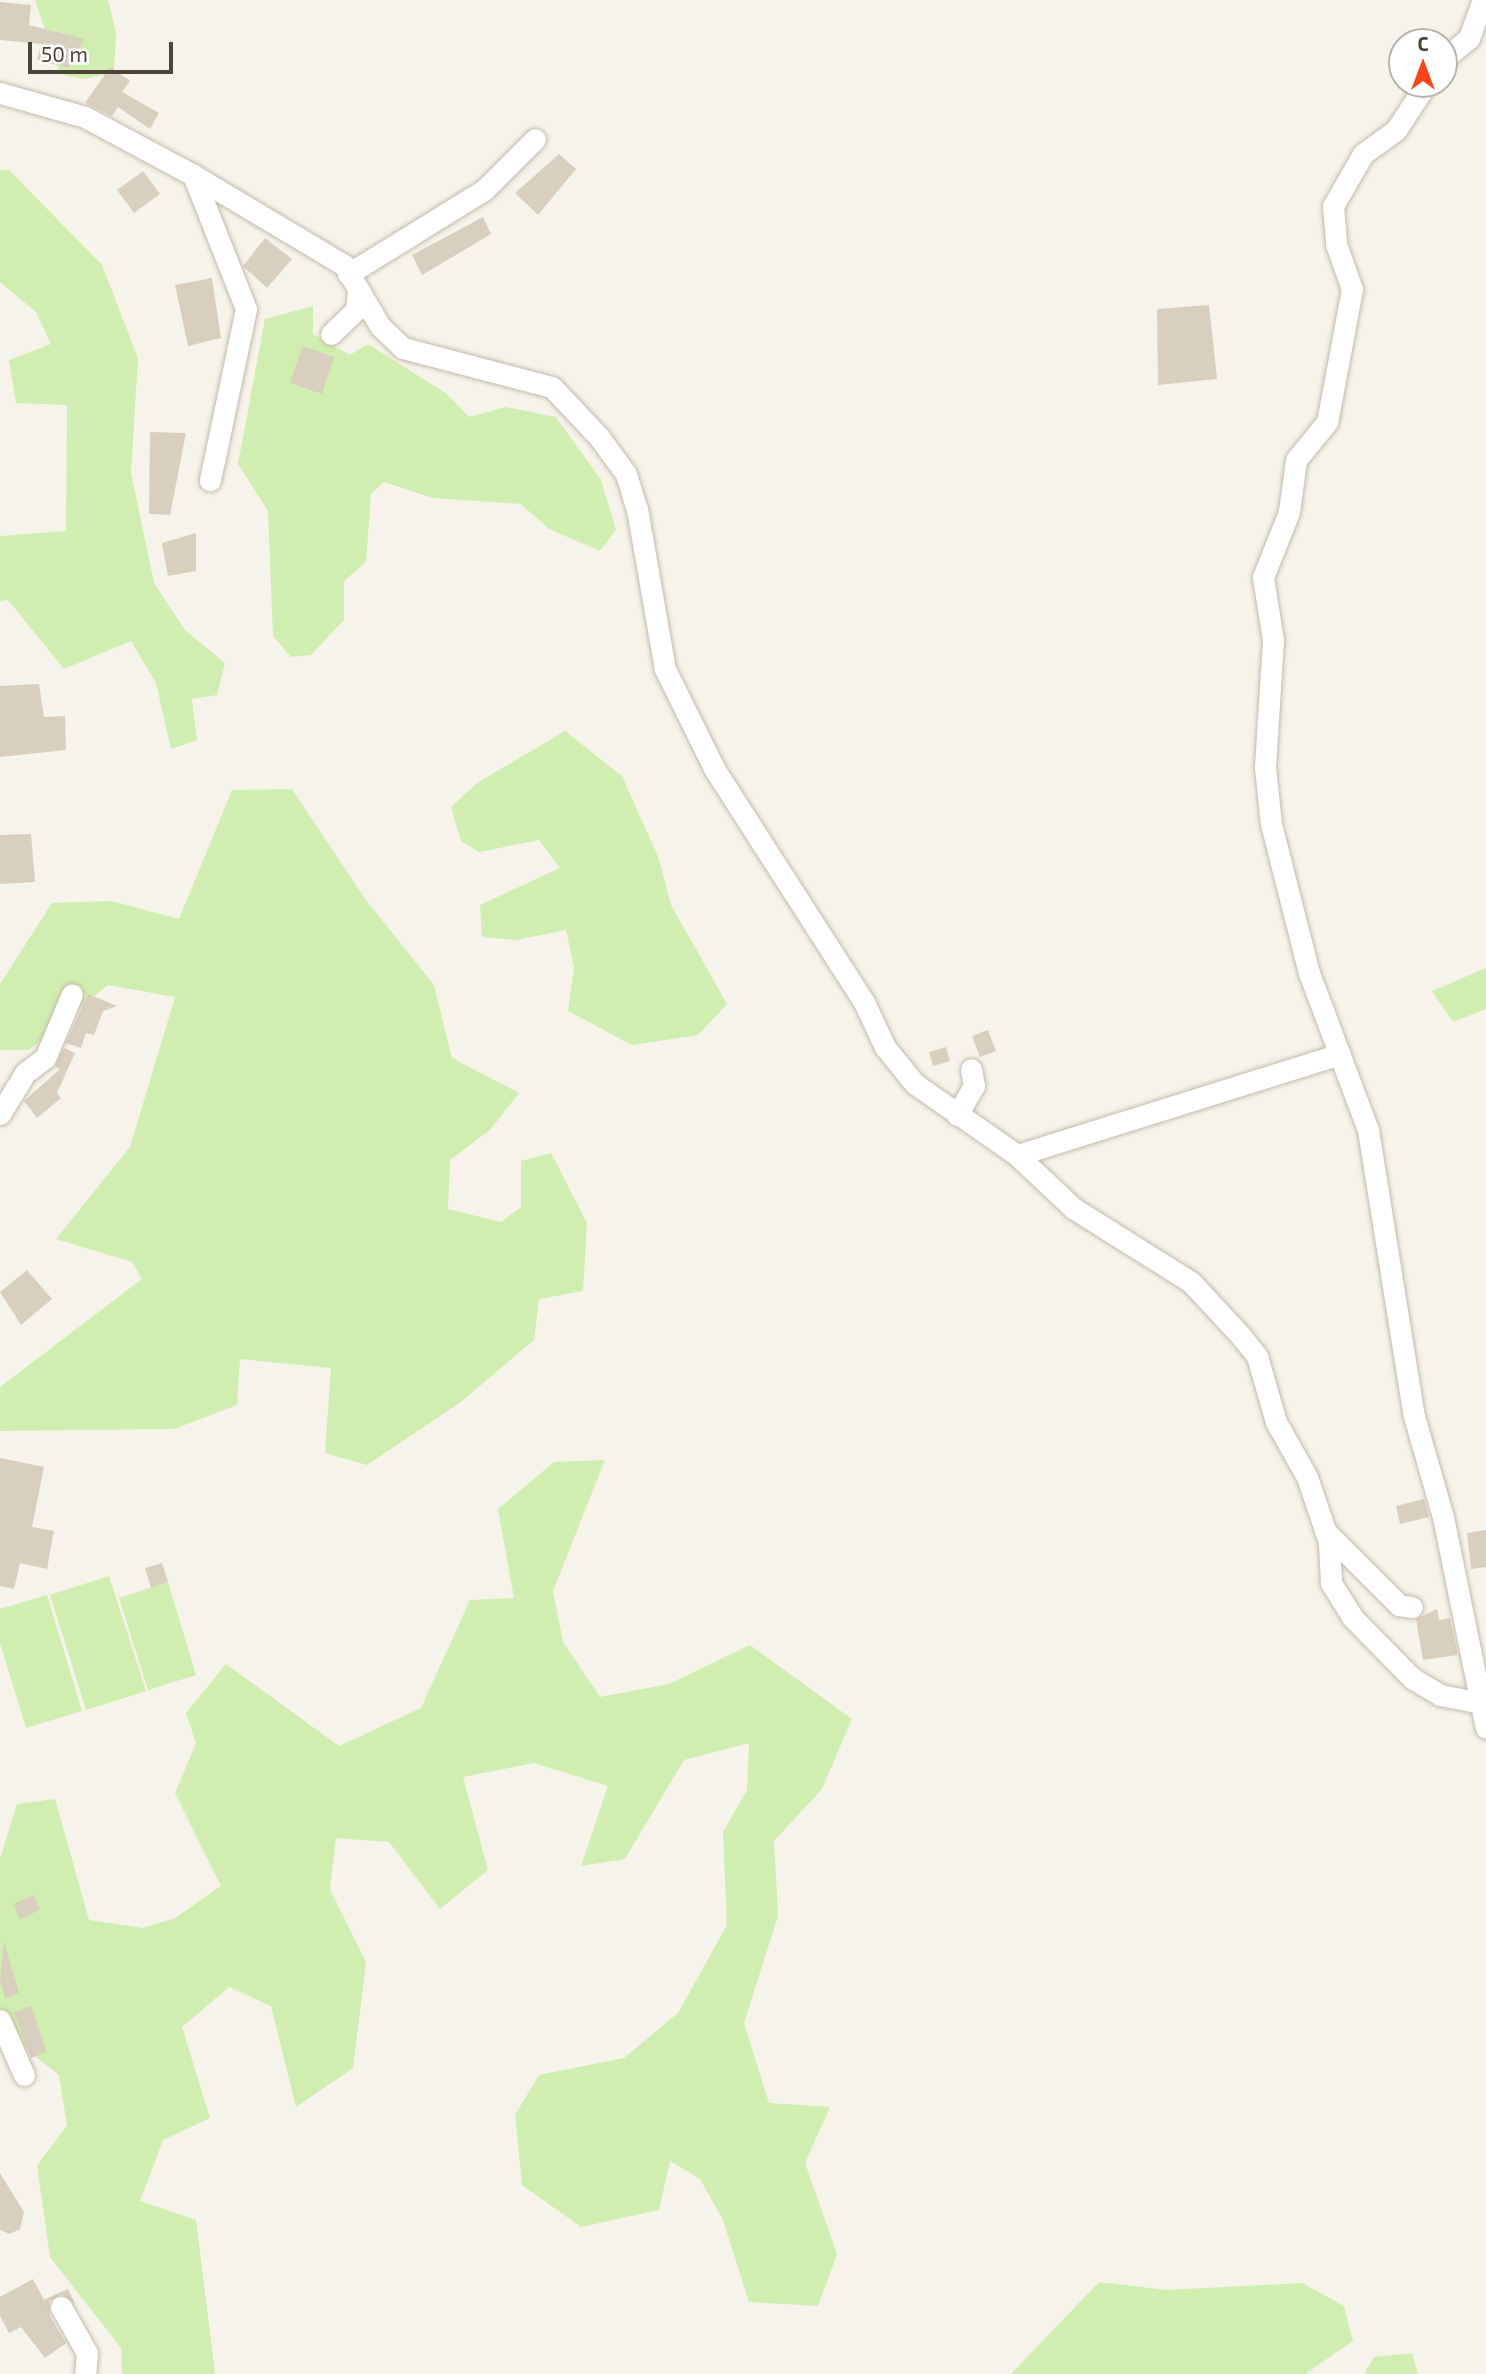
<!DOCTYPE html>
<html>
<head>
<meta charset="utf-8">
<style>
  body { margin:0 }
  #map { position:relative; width:1486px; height:2374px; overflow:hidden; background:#f6f3ea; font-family:"Exo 2",sans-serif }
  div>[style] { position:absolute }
  .green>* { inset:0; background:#d0eeaf }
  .building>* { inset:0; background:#d9cfbe }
  .roads { filter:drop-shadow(0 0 2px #c3bbab) drop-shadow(0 0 2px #c3bbab) }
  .minor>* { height:21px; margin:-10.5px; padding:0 10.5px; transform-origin:10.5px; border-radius:10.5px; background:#fff }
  span { translate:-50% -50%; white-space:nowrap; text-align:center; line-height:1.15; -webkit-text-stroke:5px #fff; paint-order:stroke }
  .north { position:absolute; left:1388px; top:28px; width:70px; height:70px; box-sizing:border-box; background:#fff; border:2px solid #b7b4af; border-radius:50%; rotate:0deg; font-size:19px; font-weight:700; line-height:28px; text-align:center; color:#4c4437 }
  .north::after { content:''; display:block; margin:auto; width:24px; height:32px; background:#ff4218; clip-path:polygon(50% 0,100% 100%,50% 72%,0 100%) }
  .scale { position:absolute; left:28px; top:42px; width:145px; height:32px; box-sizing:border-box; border:4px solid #4c4437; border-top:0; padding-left:9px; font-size:21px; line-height:24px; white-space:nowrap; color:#4c4437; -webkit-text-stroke:5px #fff; paint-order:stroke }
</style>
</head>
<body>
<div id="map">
  <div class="green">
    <i style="clip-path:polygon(35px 0,108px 0,116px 33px,114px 72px,84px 79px,60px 74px)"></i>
    <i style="clip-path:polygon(0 170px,9px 170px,102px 265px,138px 358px,131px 473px,154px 583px,185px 630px,225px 663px,217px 695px,192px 699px,197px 740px,171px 749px,156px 683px,131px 641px,64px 669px,8px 600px,0 601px,0 536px,66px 531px,67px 405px,16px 403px,9px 360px,51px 344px,36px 312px,0 282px)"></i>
    <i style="clip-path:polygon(313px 306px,313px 334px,350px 355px,368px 344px,447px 394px,469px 417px,506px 407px,556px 417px,601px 480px,616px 530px,600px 551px,549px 529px,521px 504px,432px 498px,384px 482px,371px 494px,366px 562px,344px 581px,344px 620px,311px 655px,291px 657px,273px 636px,268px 511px,238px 464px,265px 319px)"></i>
    <i style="clip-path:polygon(565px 731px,622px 776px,659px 859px,671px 905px,727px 1004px,698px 1035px,632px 1045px,568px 1011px,574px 968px,566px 930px,516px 940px,482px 937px,480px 905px,560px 868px,539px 840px,479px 852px,461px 841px,451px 807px,477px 783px)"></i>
    <i style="clip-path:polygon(292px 789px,366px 900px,434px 985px,452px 1058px,519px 1093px,490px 1130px,450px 1160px,448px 1209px,501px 1222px,521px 1207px,521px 1161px,551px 1153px,587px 1223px,583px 1291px,539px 1299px,534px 1340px,461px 1402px,367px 1465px,325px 1453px,331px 1368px,240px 1359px,237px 1405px,174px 1429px,0 1431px,0 1387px,142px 1279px,132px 1262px,56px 1239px,130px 1147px,175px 997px,108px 985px,29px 1050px,0 1050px,0 984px,52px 903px,111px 901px,179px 919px,232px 790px)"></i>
    <i style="clip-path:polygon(1486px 968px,1486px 1009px,1453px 1022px,1432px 991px)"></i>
    <i style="clip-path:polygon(605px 1460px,553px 1591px,563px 1642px,600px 1697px,669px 1684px,750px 1645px,852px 1719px,822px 1789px,774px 1841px,778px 1916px,744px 2023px,769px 2103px,830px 2107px,805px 2163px,837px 2254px,818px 2306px,749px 2302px,723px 2220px,700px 2179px,670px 2161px,659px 2210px,581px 2227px,522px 2185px,515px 2115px,539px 2075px,624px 2058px,678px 2013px,727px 1925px,723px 1832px,747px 1790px,749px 1743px,684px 1760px,625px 1859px,581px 1866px,608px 1786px,534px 1763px,463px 1777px,488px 1870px,440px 1909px,389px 1842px,336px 1838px,330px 1889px,366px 1962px,353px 2068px,296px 2107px,271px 2006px,229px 1987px,182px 2027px,210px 2118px,163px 2140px,140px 2201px,196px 2220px,215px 2374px,122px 2374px,121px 2348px,50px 2257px,37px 2166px,67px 2125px,59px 2075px,6px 2033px,0 2016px,0 1859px,17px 1804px,55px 1799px,89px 1920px,143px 1928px,175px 1918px,221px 1886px,175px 1793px,196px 1743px,186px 1713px,226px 1664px,339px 1746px,421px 1708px,470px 1600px,514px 1598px,498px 1509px,554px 1462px)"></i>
    <i style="clip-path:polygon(109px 1576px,146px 1691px,86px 1710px,50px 1595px)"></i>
    <i style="clip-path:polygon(168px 1582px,196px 1675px,148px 1690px,119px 1598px)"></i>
    <i style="clip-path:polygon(47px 1595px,82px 1711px,26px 1728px,0 1643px,0 1609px)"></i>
    <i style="clip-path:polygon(1099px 2282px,1167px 2290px,1302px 2283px,1344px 2306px,1353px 2341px,1305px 2374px,1011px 2374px)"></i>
    <i style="clip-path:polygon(1412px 2353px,1418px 2374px,1364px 2374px,1374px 2357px)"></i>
  </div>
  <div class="building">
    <i style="clip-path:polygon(0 2px,31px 5px,29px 25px,84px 39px,69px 68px,37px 60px,41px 44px,0 40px)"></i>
    <i style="clip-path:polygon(110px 67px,130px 81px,122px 92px,159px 113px,150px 129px,118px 107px,112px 116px,85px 103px)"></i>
    <i style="clip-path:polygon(559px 154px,576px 169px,538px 215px,515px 193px)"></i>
    <i style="clip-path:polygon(143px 171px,160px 194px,134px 213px,117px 190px)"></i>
    <i style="clip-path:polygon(483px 217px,491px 234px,422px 275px,412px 255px)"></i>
    <i style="clip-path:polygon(265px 238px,292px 259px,267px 288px,243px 266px)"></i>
    <i style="clip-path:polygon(212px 278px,221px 338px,188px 346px,175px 285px)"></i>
    <i style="clip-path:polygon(1209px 305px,1217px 379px,1158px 385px,1157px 309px)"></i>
    <i style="clip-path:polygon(303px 346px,334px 357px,322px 394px,290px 383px)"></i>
    <i style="clip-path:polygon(150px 432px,186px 433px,170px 515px,149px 514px)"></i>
    <i style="clip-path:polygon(196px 533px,196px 571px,168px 576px,162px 543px)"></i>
    <i style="clip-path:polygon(39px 684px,44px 717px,65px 716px,66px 750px,0 757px,0 686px)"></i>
    <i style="clip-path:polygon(31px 834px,35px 882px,0 884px,0 835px)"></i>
    <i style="clip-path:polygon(88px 994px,117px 1006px,103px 1011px,94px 1035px,86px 1033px,81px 1048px,66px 1043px)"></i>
    <i style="clip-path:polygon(988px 1030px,996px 1051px,980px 1057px,972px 1036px)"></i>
    <i style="clip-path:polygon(946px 1047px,950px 1061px,933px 1066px,929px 1052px)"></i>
    <i style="clip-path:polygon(64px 1048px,75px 1053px,57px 1093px,61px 1098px,37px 1118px,24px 1101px,60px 1069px,55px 1066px)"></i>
    <i style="clip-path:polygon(27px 1270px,52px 1299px,21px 1325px,0 1292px)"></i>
    <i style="clip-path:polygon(0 1458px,44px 1467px,32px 1527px,54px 1531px,47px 1569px,20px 1563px,14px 1589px,0 1586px)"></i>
    <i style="clip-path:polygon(1424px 1499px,1429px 1517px,1400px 1524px,1396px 1506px)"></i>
    <i style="clip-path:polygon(1486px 1530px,1486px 1567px,1471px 1569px,1467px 1533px)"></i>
    <i style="clip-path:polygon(162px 1563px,168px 1582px,151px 1588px,145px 1568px)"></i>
    <i style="clip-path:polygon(1437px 1609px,1439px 1620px,1450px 1618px,1458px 1655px,1423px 1660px,1416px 1619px)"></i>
    <i style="clip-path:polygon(34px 1895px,40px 1910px,20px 1919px,13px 1904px)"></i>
    <i style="clip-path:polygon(4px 1942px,19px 1993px,5px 1998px,0 1980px)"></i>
    <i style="clip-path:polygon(31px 2006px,47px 2052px,31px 2058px,14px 2012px)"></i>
    <i style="clip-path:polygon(0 2173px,24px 2212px,20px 2229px,10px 2234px,0 2230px)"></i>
    <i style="clip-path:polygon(33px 2279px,44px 2300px,68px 2289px,75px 2304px,62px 2294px,49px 2301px,50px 2316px,66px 2343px,45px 2358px,21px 2327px,9px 2333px,0 2316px,0 2297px)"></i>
  </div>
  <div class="roads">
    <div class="minor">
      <i style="left:1444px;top:59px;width:33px;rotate:-40deg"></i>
      <i style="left:1469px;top:38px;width:40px;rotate:-69.8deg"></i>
      <i style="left:1426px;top:84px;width:55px;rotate:123.1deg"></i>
      <i style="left:1396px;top:130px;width:41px;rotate:144deg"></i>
      <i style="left:1363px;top:154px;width:60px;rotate:120deg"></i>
      <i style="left:1333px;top:206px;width:38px;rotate:85deg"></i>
      <i style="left:1336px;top:244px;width:48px;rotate:70.4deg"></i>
      <i style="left:1352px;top:289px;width:135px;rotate:100.6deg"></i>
      <i style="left:1327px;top:422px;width:49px;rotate:129.2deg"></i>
      <i style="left:1296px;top:460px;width:52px;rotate:97.7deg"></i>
      <i style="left:1289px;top:512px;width:70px;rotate:111.8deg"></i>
      <i style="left:1263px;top:577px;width:64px;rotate:81deg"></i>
      <i style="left:1273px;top:640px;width:127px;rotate:93.6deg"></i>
      <i style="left:1265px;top:767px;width:57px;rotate:84deg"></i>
      <i style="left:1271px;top:824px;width:154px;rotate:75.7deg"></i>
      <i style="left:1309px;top:973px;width:168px;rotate:69.4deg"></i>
      <i style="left:1368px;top:1130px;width:290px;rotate:80.9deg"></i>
      <i style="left:1414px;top:1416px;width:105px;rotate:74deg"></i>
      <i style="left:1443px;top:1517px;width:215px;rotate:78.5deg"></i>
      <i style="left:0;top:93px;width:88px;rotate:15.8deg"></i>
      <i style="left:85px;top:117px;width:123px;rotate:28.2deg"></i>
      <i style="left:193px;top:175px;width:144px;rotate:68.4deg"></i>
      <i style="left:246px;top:309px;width:175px;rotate:101.9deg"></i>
      <i style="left:193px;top:175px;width:176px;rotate:30.8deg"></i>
      <i style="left:344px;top:265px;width:71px;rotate:59.5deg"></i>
      <i style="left:380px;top:326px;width:32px;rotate:44deg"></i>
      <i style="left:403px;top:348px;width:154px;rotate:14.7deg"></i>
      <i style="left:552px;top:387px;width:69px;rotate:46.8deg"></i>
      <i style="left:599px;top:437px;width:46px;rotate:53.9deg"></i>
      <i style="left:626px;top:474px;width:37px;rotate:73deg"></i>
      <i style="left:637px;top:509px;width:162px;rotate:80.1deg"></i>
      <i style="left:665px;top:669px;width:113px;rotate:63.7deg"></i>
      <i style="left:715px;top:770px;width:276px;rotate:57.3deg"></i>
      <i style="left:864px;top:1002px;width:50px;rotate:65deg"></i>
      <i style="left:885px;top:1047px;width:48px;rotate:51deg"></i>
      <i style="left:915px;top:1084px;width:124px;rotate:34.8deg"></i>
      <i style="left:348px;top:274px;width:160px;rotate:-31.7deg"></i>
      <i style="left:484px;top:190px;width:72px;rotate:-45deg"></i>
      <i style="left:331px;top:334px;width:35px;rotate:-44deg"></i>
      <i style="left:356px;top:310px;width:18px;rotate:-84deg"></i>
      <i style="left:1340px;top:1054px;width:338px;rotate:162.6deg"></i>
      <i style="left:1017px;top:1155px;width:77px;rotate:43.4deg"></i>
      <i style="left:1073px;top:1208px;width:139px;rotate:32.1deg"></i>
      <i style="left:1191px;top:1282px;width:72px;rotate:47.2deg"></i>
      <i style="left:1240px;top:1335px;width:27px;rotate:51deg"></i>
      <i style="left:1257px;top:1356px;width:69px;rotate:73.9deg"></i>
      <i style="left:1276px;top:1422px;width:63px;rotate:60.6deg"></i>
      <i style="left:1307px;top:1477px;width:69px;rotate:71.3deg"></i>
      <i style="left:1329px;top:1542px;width:41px;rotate:87.2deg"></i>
      <i style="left:1331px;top:1583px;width:40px;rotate:58deg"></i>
      <i style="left:1352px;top:1617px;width:86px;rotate:45.5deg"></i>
      <i style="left:1412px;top:1678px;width:33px;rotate:31deg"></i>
      <i style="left:1440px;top:1695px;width:42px;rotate:11deg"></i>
      <i style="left:0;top:1114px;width:48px;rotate:-58.6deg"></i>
      <i style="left:25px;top:1073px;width:25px;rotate:-37deg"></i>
      <i style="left:45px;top:1058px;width:69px;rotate:-67.1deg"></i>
      <i style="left:957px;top:1115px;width:34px;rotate:-60deg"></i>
      <i style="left:974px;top:1086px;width:17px;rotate:-100deg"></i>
      <i style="left:1325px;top:1531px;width:105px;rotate:45deg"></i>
      <i style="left:1399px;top:1605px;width:13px;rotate:9deg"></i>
      <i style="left:0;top:2020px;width:60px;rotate:66.4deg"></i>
      <i style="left:61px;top:2307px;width:53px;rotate:60.5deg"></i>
      <i style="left:87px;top:2353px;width:21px;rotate:95deg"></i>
    </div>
  </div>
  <div class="north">С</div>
  <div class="scale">50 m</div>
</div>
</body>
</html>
